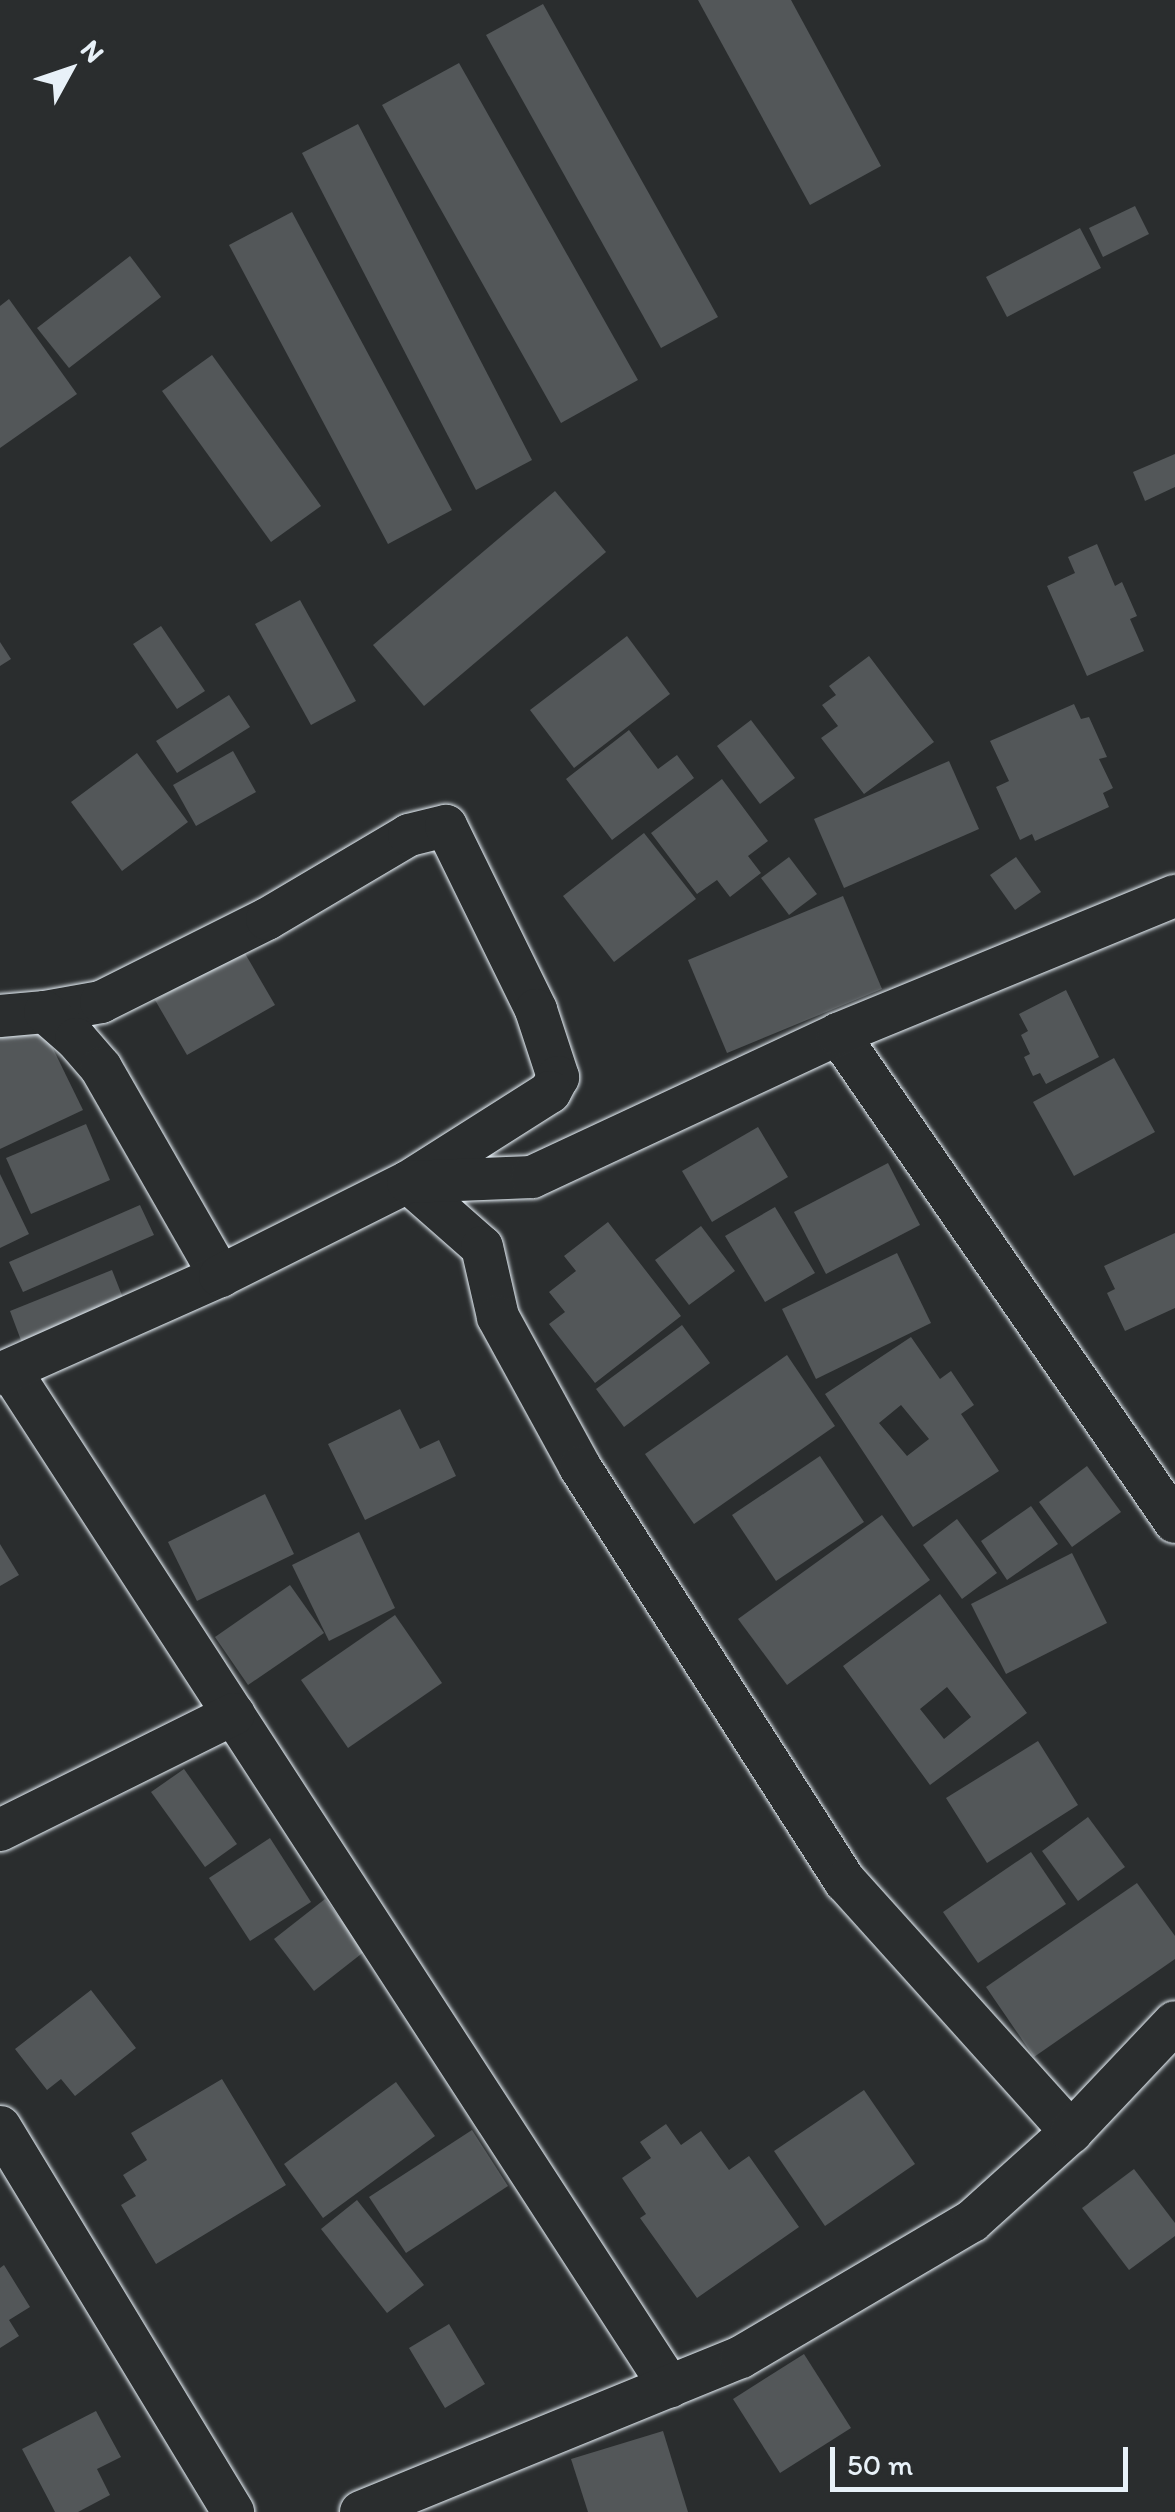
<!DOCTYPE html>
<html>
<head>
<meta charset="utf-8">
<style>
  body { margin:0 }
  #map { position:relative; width:1175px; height:2512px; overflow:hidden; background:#2a2d2e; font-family:Itim,sans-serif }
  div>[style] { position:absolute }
  .building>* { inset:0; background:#535759 }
  .roads { filter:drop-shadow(0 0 2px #e8f1f8) drop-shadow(0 0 2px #e8f1f8) }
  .minor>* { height:42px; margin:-21px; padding:0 21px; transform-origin:21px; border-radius:21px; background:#2a2d2e }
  span { translate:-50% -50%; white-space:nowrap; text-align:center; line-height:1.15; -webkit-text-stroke:8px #2a2d2e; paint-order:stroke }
  .north { position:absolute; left:20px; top:20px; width:100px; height:100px; -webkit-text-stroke:8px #2a2d2e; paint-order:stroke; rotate:50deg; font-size:28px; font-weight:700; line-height:40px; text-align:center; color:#e8f1f8 }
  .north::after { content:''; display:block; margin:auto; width:35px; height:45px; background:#e8f1f8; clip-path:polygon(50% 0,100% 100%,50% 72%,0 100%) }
  .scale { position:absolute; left:830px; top:2447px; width:298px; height:45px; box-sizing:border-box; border:5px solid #e8f1f8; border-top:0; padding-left:12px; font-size:30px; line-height:35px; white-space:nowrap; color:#e8f1f8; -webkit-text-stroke:8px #2a2d2e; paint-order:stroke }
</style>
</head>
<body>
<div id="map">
  <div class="building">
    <i style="clip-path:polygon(698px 0,791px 0,881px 166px,810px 205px)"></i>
    <i style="clip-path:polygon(543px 4px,718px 317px,661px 348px,486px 35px)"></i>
    <i style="clip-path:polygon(459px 63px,638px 380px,561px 423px,382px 105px)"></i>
    <i style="clip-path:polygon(358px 124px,532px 460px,476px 490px,302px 153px)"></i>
    <i style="clip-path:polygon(1135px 206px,1149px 234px,1103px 257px,1089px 228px)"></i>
    <i style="clip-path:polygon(292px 212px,452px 510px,388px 544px,229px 245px)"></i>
    <i style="clip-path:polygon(1080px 228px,1101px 268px,1007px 317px,986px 277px)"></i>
    <i style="clip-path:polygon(130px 256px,161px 297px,69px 368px,37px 328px)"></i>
    <i style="clip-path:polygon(9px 299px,77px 394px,0 448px,0 306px)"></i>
    <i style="clip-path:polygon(212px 355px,321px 506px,271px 542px,162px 391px)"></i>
    <i style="clip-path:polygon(1175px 454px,1175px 487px,1145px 501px,1133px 472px)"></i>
    <i style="clip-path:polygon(555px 491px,606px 552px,424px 706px,373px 645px)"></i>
    <i style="clip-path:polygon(1097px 544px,1115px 586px,1122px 582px,1137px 616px,1130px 619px,1144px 651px,1087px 676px,1047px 586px,1075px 573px,1068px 557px)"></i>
    <i style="clip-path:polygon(300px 600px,356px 701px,311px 725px,255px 624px)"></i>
    <i style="clip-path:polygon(161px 626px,205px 691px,177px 709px,133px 644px)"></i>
    <i style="clip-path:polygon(627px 636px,670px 694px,574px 768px,530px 710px)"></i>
    <i style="clip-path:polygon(0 642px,11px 659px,0 666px)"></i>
    <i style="clip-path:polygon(869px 656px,934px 742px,864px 794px,821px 738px,838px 726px,822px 705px,836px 695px,829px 686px)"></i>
    <i style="clip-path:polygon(229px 695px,250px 727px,177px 773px,156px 741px)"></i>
    <i style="clip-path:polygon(1074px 704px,1081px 719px,1089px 717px,1107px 757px,1099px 759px,1113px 788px,1103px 793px,1109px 807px,1035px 841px,1032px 834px,1020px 840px,996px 787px,1009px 781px,990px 741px)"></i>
    <i style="clip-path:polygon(751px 720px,795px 778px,760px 804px,717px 746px)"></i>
    <i style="clip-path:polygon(629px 730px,658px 769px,677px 755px,694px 778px,612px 840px,566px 779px)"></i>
    <i style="clip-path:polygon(233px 751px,256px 792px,196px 826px,173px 785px)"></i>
    <i style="clip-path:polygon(137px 753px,188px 822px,122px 871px,71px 802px)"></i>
    <i style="clip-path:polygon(949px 761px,979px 829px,844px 888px,814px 819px)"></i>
    <i style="clip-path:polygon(722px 779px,768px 841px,748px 856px,761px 873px,730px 897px,717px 880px,697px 894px,651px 833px)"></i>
    <i style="clip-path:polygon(644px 833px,696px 899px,614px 962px,563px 896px)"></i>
    <i style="clip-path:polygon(789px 857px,817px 894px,789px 915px,761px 878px)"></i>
    <i style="clip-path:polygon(1016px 857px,1041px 892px,1015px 910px,990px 875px)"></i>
    <i style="clip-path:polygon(843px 896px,882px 989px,727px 1053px,688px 960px)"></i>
    <i style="clip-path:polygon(243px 950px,275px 1005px,187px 1055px,155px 1000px)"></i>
    <i style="clip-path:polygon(1066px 990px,1099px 1057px,1046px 1084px,1040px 1073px,1033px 1076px,1024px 1057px,1030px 1054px,1021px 1035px,1028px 1031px,1019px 1014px)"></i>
    <i style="clip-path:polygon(39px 1020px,83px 1110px,0 1149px,0 1038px)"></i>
    <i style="clip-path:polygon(1114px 1058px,1155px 1132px,1074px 1176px,1033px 1102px)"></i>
    <i style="clip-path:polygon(86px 1124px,110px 1180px,31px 1214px,6px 1158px)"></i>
    <i style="clip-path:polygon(758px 1127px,788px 1177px,712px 1222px,682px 1171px)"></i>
    <i style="clip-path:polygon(888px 1163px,920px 1225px,826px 1274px,794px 1212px)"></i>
    <i style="clip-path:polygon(0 1174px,29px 1234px,0 1248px)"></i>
    <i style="clip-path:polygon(140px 1205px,154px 1235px,23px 1292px,9px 1262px)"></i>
    <i style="clip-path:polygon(775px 1207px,815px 1273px,765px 1302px,725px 1236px)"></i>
    <i style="clip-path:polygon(608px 1222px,681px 1316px,595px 1383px,549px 1324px,565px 1312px,549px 1292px,576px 1271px,564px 1256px)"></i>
    <i style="clip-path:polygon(701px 1226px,735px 1271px,689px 1305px,655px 1260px)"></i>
    <i style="clip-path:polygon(1175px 1233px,1175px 1308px,1125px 1331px,1107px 1293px,1115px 1289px,1104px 1266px)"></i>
    <i style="clip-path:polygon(897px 1253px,931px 1323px,816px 1379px,782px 1309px)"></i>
    <i style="clip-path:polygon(112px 1270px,125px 1303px,22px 1343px,10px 1311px)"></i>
    <i style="clip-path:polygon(682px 1325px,710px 1363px,624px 1427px,596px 1389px)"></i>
    <i style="clip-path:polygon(evenodd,911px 1337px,940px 1379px,951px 1371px,974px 1405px,961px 1414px,999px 1471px,913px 1527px,825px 1394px,911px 1337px,901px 1405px,929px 1439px,907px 1456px,879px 1423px,901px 1405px)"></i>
    <i style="clip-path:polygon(787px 1355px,835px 1426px,694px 1524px,645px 1454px)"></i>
    <i style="clip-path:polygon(400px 1409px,420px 1449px,439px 1440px,456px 1476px,365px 1520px,328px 1444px)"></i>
    <i style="clip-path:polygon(820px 1456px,864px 1522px,776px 1581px,732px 1515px)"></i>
    <i style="clip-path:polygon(1087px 1466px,1121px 1512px,1072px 1547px,1039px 1502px)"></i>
    <i style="clip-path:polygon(265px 1494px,294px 1554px,197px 1601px,168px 1542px)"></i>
    <i style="clip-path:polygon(1031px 1506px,1058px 1544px,1007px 1580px,981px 1541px)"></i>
    <i style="clip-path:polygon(882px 1515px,930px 1580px,787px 1685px,738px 1619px)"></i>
    <i style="clip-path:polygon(957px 1519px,997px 1573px,962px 1599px,923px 1545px)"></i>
    <i style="clip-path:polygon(359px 1532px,395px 1608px,329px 1641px,292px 1565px)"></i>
    <i style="clip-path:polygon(0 1544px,19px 1575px,0 1586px)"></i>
    <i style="clip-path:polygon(1072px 1553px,1107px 1623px,1006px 1674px,971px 1604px)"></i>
    <i style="clip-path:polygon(290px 1585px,324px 1633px,248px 1685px,215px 1637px)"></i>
    <i style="clip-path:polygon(evenodd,940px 1594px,1027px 1713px,930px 1785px,843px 1666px,940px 1594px,947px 1687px,971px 1717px,944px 1739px,920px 1709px,947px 1687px)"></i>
    <i style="clip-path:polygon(395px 1615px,442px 1683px,348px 1748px,301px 1680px)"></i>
    <i style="clip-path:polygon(1038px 1741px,1078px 1805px,987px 1863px,946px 1798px)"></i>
    <i style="clip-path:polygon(184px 1769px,237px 1844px,205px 1867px,151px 1792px)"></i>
    <i style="clip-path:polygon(1088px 1817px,1125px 1867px,1078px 1901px,1042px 1851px)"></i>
    <i style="clip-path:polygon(270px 1838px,311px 1902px,250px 1941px,209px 1878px)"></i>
    <i style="clip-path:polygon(1031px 1852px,1066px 1904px,978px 1963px,943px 1912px)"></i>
    <i style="clip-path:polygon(1137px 1883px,1175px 1936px,1175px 1959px,1034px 2057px,986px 1987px)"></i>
    <i style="clip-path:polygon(325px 1899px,365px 1951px,314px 1991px,274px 1939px)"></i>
    <i style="clip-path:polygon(91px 1990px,136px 2048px,75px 2096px,61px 2079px,47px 2090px,15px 2049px)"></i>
    <i style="clip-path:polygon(222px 2079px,286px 2185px,156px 2264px,121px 2205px,136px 2196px,123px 2175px,147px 2160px,131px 2133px)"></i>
    <i style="clip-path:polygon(396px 2082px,435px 2136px,323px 2218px,284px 2164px)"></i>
    <i style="clip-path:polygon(864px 2090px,915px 2164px,825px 2226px,774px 2151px)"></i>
    <i style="clip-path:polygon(666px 2124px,681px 2145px,701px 2131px,729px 2170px,749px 2156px,799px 2227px,697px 2298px,640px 2218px,646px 2214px,622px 2178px,651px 2158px,640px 2142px)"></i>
    <i style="clip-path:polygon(472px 2130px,508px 2186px,406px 2253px,369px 2197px)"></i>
    <i style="clip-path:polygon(1134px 2169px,1175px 2223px,1175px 2236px,1129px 2270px,1082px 2208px)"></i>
    <i style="clip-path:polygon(357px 2200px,424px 2285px,387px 2313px,321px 2229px)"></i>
    <i style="clip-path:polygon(4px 2265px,30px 2307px,9px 2320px,19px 2336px,0 2348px,0 2268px)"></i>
    <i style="clip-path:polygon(449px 2324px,485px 2384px,445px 2408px,409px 2348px)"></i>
    <i style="clip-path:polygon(804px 2354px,851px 2428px,780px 2473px,733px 2399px)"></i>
    <i style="clip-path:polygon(96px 2411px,121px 2457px,97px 2469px,110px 2495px,78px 2512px,55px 2512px,22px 2449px)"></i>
    <i style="clip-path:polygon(663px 2431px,688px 2512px,588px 2512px,571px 2459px)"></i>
  </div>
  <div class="roads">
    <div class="minor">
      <i style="left:45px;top:1012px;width:57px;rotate:-10.1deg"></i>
      <i style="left:101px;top:1002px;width:186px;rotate:-26.6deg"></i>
      <i style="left:267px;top:919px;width:165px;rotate:-30.6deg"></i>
      <i style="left:409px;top:835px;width:38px;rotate:-14deg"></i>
      <i style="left:446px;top:826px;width:205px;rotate:63.9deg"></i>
      <i style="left:536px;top:1010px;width:71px;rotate:71.8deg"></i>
      <i style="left:558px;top:1077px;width:17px;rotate:118deg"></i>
      <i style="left:550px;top:1092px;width:168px;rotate:147.6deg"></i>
      <i style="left:408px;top:1182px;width:98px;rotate:41.3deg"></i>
      <i style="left:482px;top:1247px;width:72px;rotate:77.1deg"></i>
      <i style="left:498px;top:1317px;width:171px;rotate:61.3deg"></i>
      <i style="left:580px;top:1467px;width:492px;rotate:57.4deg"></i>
      <i style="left:845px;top:1881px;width:338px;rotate:48deg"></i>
      <i style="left:0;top:1016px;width:45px;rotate:-5.1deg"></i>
      <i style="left:45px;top:1012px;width:41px;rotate:41.1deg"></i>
      <i style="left:76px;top:1039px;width:38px;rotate:49deg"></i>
      <i style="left:101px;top:1068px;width:240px;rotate:60.2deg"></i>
      <i style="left:838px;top:1034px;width:593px;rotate:55.37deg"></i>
      <i style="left:10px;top:1370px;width:1212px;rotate:57.02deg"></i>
      <i style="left:0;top:1374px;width:241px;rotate:-24deg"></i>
      <i style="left:220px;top:1276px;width:210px;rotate:-26.6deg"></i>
      <i style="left:408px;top:1182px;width:124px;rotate:-2.3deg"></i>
      <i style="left:532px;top:1177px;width:338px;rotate:-25deg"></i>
      <i style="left:838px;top:1034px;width:364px;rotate:-22.3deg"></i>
      <i style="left:0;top:1830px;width:261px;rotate:-26.4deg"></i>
      <i style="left:0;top:2127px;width:450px;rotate:58.8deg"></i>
      <i style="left:361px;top:2512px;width:410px;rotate:-22.2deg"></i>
      <i style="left:741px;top:2357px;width:268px;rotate:-30.5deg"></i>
      <i style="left:972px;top:2221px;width:133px;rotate:-42deg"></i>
      <i style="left:1071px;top:2132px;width:151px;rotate:-46.6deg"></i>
    </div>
  </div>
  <div class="north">N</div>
  <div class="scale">50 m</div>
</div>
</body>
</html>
